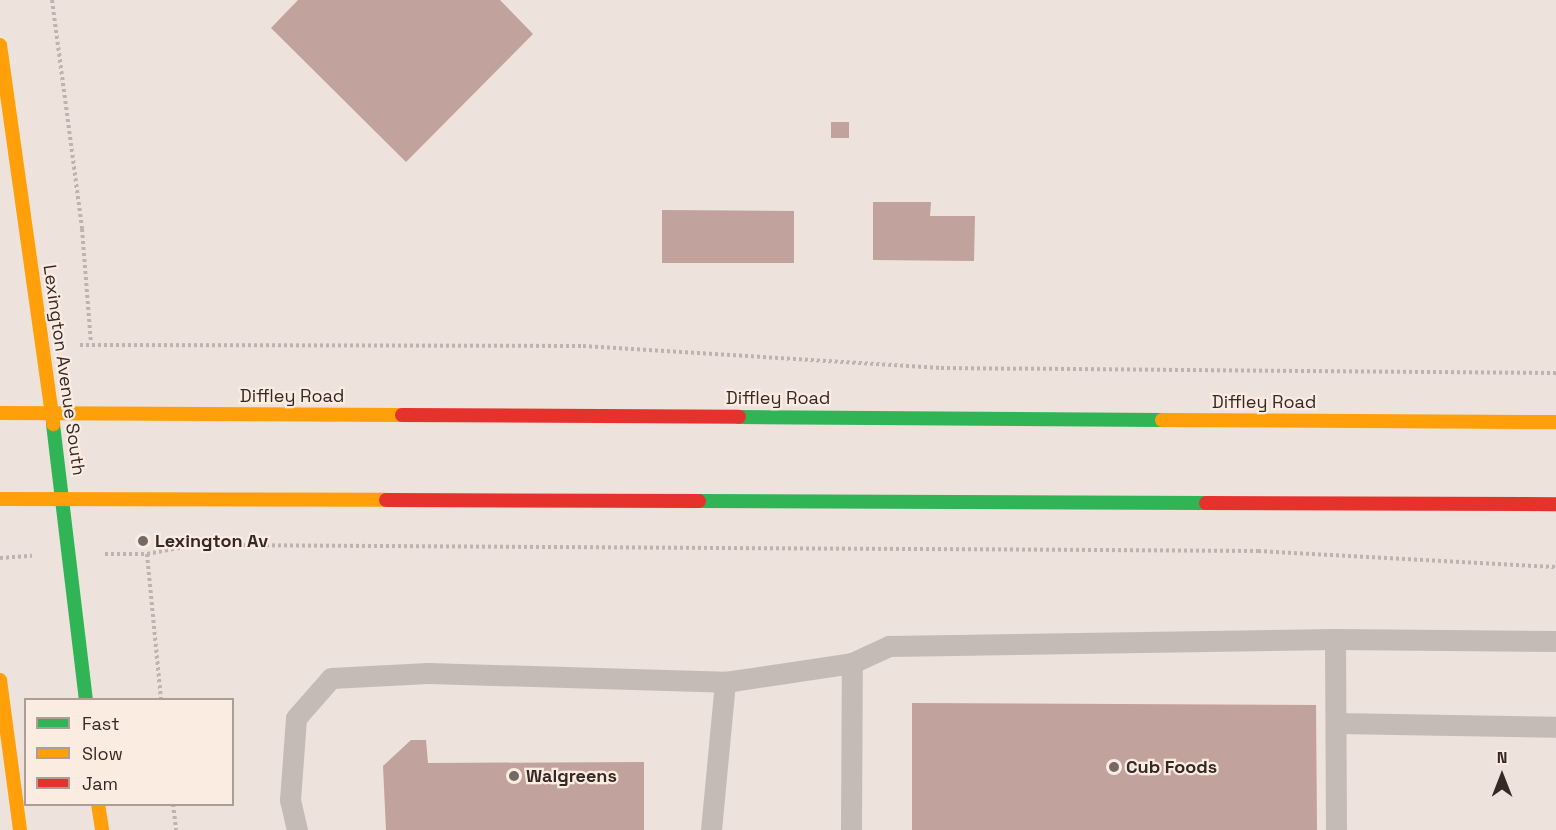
<!DOCTYPE html>
<html>
<head>
<meta charset="utf-8">
<style>
  body { margin:0 }
  #map { position:relative; width:1556px; height:830px; overflow:hidden; background:#ede2dc; font-family:"Space Grotesk",sans-serif }
  div>[style] { position:absolute }
  .building>* { inset:0; background:#c2a29c }
  .path>* { height:4px; margin-top:-2px; transform-origin:0; background:repeating-linear-gradient(90deg,#beb3ae 0 3px,transparent 0 6px) }
  .lane>* { height:21px; margin:-10.5px; padding:0 10.5px; transform-origin:10.5px; border-radius:10.5px; background:#c5bbb6 }
  .fast>* { height:14px; margin:-7px; padding:0 7px; transform-origin:7px; border-radius:7px; background:#30b455 }
  .slow>* { height:14px; margin:-7px; padding:0 7px; transform-origin:7px; border-radius:7px; background:#ff9f0a }
  .jam>* { height:14px; margin:-7px; padding:0 7px; transform-origin:7px; border-radius:7px; background:#e5322d }
  .dots>* { width:16px; height:16px; translate:-50% -50%; box-sizing:border-box; border:3px solid #fbece2; border-radius:50% }
  span { translate:-50% -50%; white-space:nowrap; text-align:center; line-height:1.15; -webkit-text-stroke:4.5px #fbece2; paint-order:stroke }
  .street-label { font-size:18px; color:#362825 }
  .poi-label { font-size:18px; color:#362825; font-weight:700 }
  .left { translate:0 -50%; text-align:left }
  .legend { position:absolute; left:24px; top:698px; width:210px; height:108px; box-sizing:border-box; background:#fbece2; border:2px solid #ac9e96; margin:0; padding:8px 10px; list-style:none; font-size:18px; color:#362825 }
  .legend li { display:flex; align-items:center; gap:12px; height:30px }
  .legend b { width:30px; border:2px solid #ac9e96 }
  .north { position:absolute; left:1472px; top:746px; width:60px; height:60px; -webkit-text-stroke:4px #fbece2; paint-order:stroke; rotate:0deg; font-size:16px; font-weight:700; line-height:24px; text-align:center; color:#362825 }
  .north::after { content:''; display:block; margin:auto; width:21px; height:27px; background:#362825; clip-path:polygon(50% 0,100% 100%,50% 72%,0 100%) }
</style>
</head>
<body>
<div id="map">
  <div class="building">
    <i style="clip-path:polygon(298px 0,500px 0,533px 34px,406px 162px,271px 28px)"></i>
    <i style="clip-path:polygon(831px 122px,849px 122px,849px 138px,831px 138px)"></i>
    <i style="clip-path:polygon(873px 202px,931px 202px,930px 216px,975px 216px,974px 261px,873px 260px)"></i>
    <i style="clip-path:polygon(662px 210px,794px 211px,794px 263px,662px 263px)"></i>
    <i style="clip-path:polygon(912px 703px,1316px 705px,1317px 830px,912px 830px)"></i>
    <i style="clip-path:polygon(411px 740px,426px 740px,428px 763px,644px 762px,644px 830px,386px 830px,383px 766px)"></i>
  </div>
  <div class="path">
    <i style="left:52px;top:0;width:231px;rotate:82.5deg"></i>
    <i style="left:82px;top:229px;width:114px;rotate:85.5deg"></i>
    <i style="left:80px;top:345px;width:503px;rotate:0.11deg"></i>
    <i style="left:583px;top:346px;width:359px;rotate:3.5deg"></i>
    <i style="left:941px;top:368px;width:615px;rotate:0.47deg"></i>
    <i style="left:105px;top:554px;width:42px"></i>
    <i style="left:147px;top:554px;width:147px;rotate:84.5deg"></i>
    <i style="left:147px;top:554px;width:48px;rotate:-10.8deg"></i>
    <i style="left:194px;top:545px;width:1064px;rotate:0.32deg"></i>
    <i style="left:1258px;top:551px;width:298px;rotate:3.1deg"></i>
    <i style="left:0;top:558px;width:32px;rotate:-4deg"></i>
    <i style="left:173px;top:804px;width:26px;rotate:83deg"></i>
  </div>
  <div class="lane">
    <i style="left:1335px;top:639px;width:191px;rotate:89.7deg"></i>
    <i style="left:1336px;top:723px;width:220px;rotate:1deg"></i>
    <i style="left:297px;top:830px;width:31px;rotate:-103deg"></i>
    <i style="left:290px;top:800px;width:82px;rotate:-85.8deg"></i>
    <i style="left:296px;top:718px;width:53px;rotate:-48.8deg"></i>
    <i style="left:331px;top:678px;width:97px;rotate:-3deg"></i>
    <i style="left:428px;top:673px;width:297px;rotate:1.7deg"></i>
    <i style="left:725px;top:682px;width:128px;rotate:-8.5deg"></i>
    <i style="left:711px;top:830px;width:149px;rotate:-84.6deg"></i>
    <i style="left:851px;top:830px;width:167px;rotate:-89.7deg"></i>
    <i style="left:852px;top:663px;width:41px;rotate:-24.7deg"></i>
    <i style="left:889px;top:646px;width:446px;rotate:-0.9deg"></i>
    <i style="left:1335px;top:639px;width:221px;rotate:0.5deg"></i>
  </div>
  <div class="fast">
    <i style="left:739px;top:417px;width:423px;rotate:0.4deg"></i>
    <i style="left:53px;top:424px;width:278px;rotate:83.2deg"></i>
    <i style="left:699px;top:501px;width:507px;rotate:0.23deg"></i>
  </div>
  <div class="slow">
    <i style="left:0;top:45px;width:383px;rotate:82deg"></i>
    <i style="left:0;top:413px;width:402px;rotate:0.3deg"></i>
    <i style="left:1162px;top:420px;width:394px;rotate:0.3deg"></i>
    <i style="left:0;top:499px;width:386px;rotate:0.1deg"></i>
    <i style="left:0;top:680px;width:151px;rotate:82.4deg"></i>
    <i style="left:98px;top:804px;width:26px;rotate:81deg"></i>
  </div>
  <div class="jam">
    <i style="left:402px;top:415px;width:337px;rotate:0.3deg"></i>
    <i style="left:386px;top:500px;width:313px;rotate:0.2deg"></i>
    <i style="left:1206px;top:503px;width:350px;rotate:0.2deg"></i>
  </div>
  <div class="dots">
    <i style="left:143px;top:541px;background:#766965"></i>
    <i style="left:1114px;top:767px;background:#766965"></i>
    <i style="left:514px;top:776px;background:#766965"></i>
  </div>
  <div class="street-label">
    <span style="left:64px;top:370px;rotate:82deg">Lexington Avenue South</span>
    <span style="left:292px;top:396px">Diffley Road</span>
    <span style="left:778px;top:398px">Diffley Road</span>
    <span style="left:1264px;top:402px">Diffley Road</span>
  </div>
  <div class="poi-label">
    <span class="left" style="left:155px;top:541px">Lexington Av</span>
    <span class="left" style="left:1126px;top:767px">Cub Foods</span>
    <span class="left" style="left:526px;top:776px">Walgreens</span>
  </div>
  <ul class="legend">
  <li><b style="height:8px;background:#30b455"></b>Fast</li>
  <li><b style="height:8px;background:#ff9f0a"></b>Slow</li>
  <li><b style="height:8px;background:#e5322d"></b>Jam</li>
  </ul>
  <div class="north">N</div>
</div>
</body>
</html>
